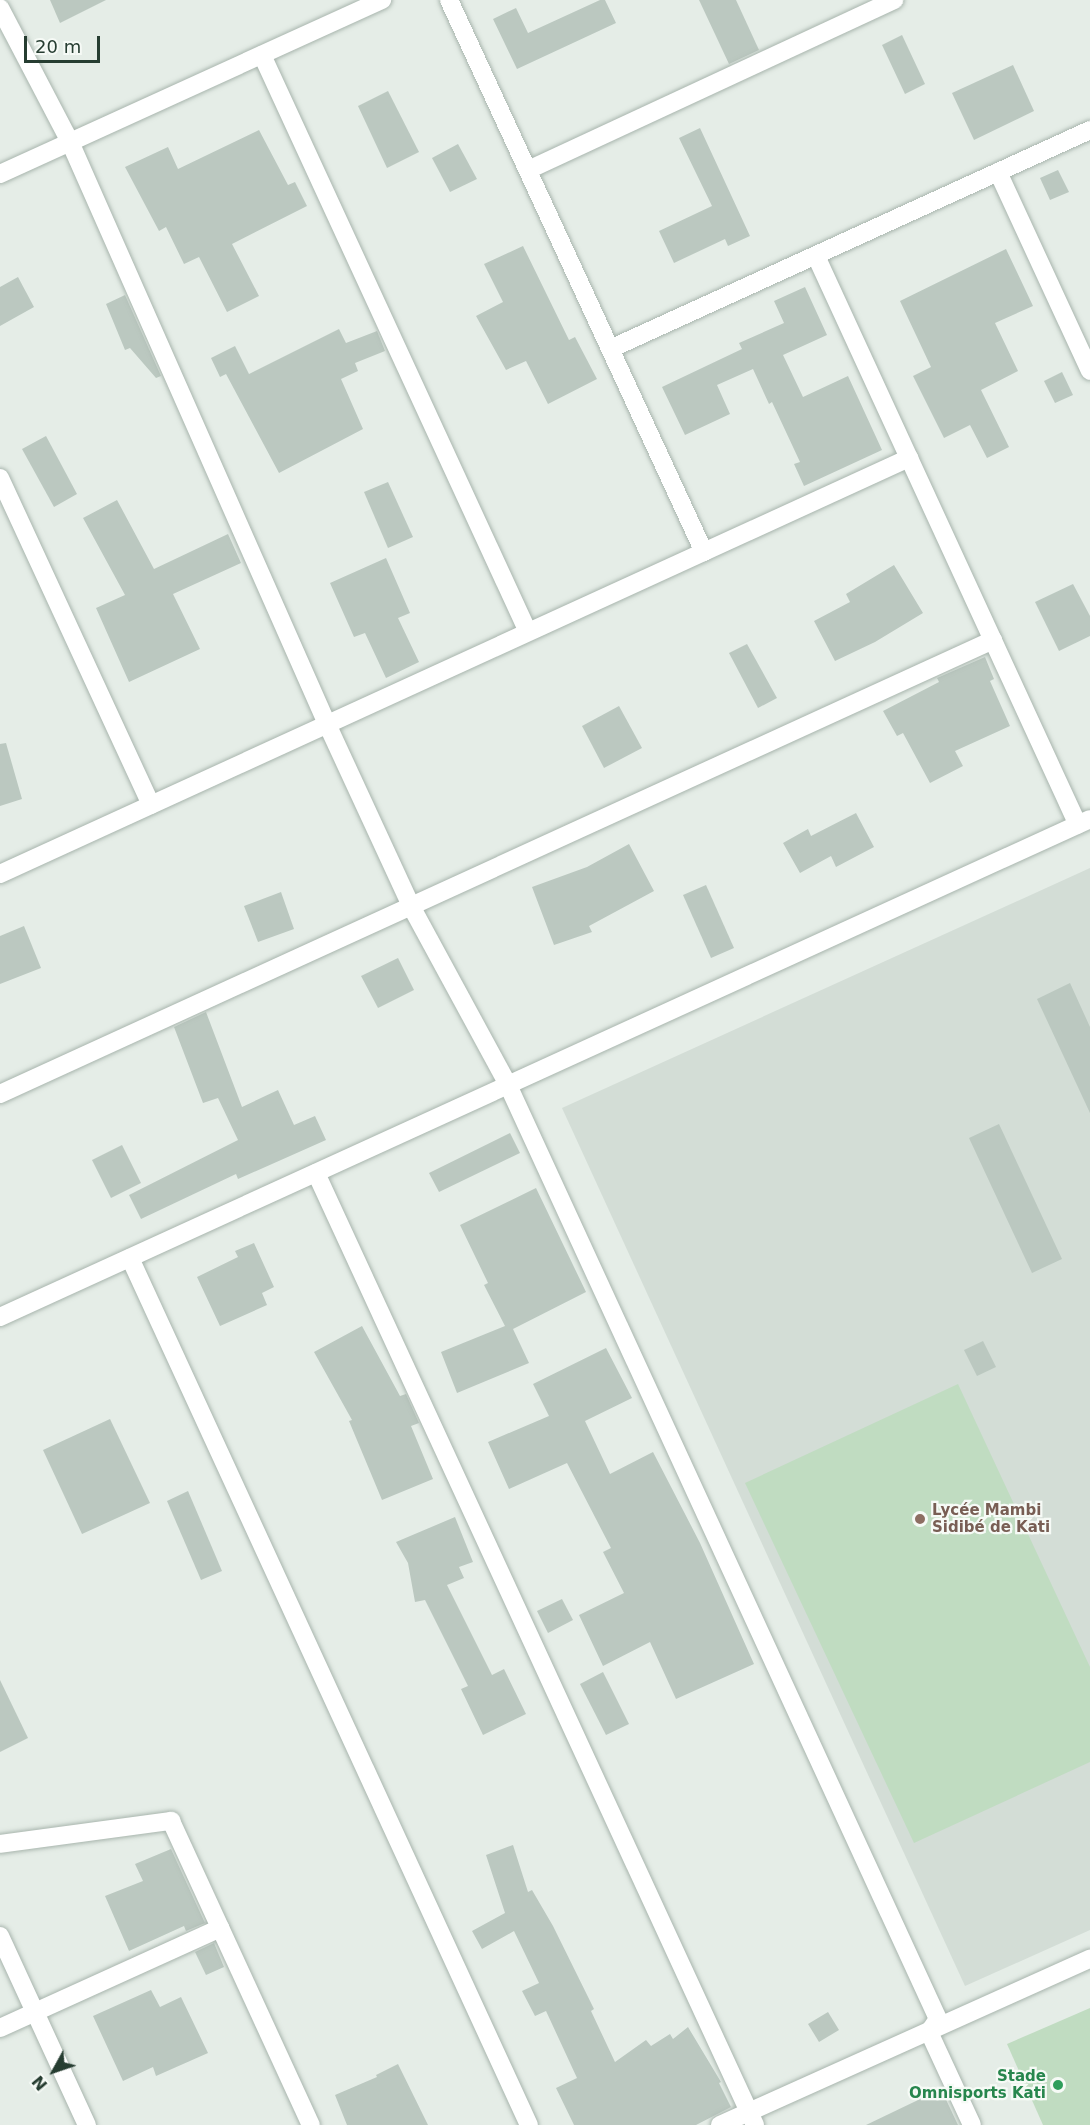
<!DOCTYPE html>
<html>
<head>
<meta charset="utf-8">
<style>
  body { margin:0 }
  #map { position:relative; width:1090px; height:2125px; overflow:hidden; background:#e5ede7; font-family:"DejaVu Sans",sans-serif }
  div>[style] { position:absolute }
  .built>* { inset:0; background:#d3ddd6 }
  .green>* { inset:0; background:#c0dcc1 }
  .building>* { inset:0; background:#bbc8c0 }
  .roads { filter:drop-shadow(0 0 2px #a8b5ad) drop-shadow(0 0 2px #a8b5ad) }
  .minor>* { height:18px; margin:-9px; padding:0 9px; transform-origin:9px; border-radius:9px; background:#fff }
  .tertiary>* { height:18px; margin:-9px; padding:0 9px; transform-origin:9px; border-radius:9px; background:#fff }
  .dots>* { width:16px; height:16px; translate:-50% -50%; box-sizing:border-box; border:3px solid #f6faf6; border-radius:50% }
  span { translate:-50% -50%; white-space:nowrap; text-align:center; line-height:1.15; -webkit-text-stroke:4.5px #f6faf6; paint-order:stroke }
  .education-label { font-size:15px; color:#785e54; font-weight:700 }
  .left { translate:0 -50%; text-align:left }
  .leisure-label { font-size:15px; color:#27864d; font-weight:700 }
  .right { translate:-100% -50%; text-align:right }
  .north { position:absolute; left:24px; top:2041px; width:60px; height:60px; -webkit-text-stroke:4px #f6faf6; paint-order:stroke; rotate:230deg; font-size:16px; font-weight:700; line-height:24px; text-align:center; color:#263d31 }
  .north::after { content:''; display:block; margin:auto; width:21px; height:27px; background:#263d31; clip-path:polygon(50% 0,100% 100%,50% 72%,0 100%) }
  .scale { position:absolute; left:24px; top:36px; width:76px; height:27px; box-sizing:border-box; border:3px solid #263d31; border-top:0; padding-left:8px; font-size:18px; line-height:21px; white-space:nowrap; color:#263d31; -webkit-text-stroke:4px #f6faf6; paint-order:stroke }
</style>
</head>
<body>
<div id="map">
  <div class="built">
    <i style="clip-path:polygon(1090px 868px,1090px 1930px,965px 1986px,562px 1108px)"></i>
  </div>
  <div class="green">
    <i style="clip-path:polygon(958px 1384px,1090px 1667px,1090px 1762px,914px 1843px,745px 1483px)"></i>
    <i style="clip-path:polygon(1090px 2008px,1090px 2125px,1043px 2125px,1007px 2044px)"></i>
  </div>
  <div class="building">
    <i style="clip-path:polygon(50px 0,106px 0,60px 23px)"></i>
    <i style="clip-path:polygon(600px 0,605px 0,616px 23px,517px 69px,493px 19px,516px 8px,528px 33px)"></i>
    <i style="clip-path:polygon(699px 0,736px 0,759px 50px,729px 64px)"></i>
    <i style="clip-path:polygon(902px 35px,925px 84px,905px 94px,882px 45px)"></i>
    <i style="clip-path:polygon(1013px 65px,1034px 111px,974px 140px,952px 93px)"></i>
    <i style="clip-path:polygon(388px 91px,419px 152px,387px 168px,358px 106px)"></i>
    <i style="clip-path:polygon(700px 128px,750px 236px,728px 246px,725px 239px,674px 263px,659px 231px,712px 206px,679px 138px)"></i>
    <i style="clip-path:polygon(259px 130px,288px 185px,295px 182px,307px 206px,232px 244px,259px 296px,227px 312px,199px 257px,184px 264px,166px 227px,159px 231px,125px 167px,168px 147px,178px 169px)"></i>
    <i style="clip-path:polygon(458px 144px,477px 179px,450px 192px,432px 158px)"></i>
    <i style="clip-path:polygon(1058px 170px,1069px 192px,1050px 200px,1040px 178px)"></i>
    <i style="clip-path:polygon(523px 246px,569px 340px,575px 337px,597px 379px,548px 404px,526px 361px,506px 370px,476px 316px,503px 302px,484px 264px)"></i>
    <i style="clip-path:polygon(1006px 249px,1033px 306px,995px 323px,1018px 371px,981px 390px,1009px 447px,987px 458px,970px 425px,944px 438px,913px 376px,931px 367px,900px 301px)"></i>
    <i style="clip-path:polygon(18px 277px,34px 307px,0 326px,0 287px)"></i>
    <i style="clip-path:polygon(805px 287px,827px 335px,783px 355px,803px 397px,848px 376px,882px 450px,804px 486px,794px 464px,800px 462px,772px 402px,769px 404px,753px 369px,717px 385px,730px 414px,685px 435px,662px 387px,742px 349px,739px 343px,784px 323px,774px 301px)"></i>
    <i style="clip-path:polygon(125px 295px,161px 376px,156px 378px,130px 348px,125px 350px,106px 304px)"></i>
    <i style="clip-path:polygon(339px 329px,346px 343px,377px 331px,385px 351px,355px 363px,358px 371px,341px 379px,363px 429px,279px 473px,226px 374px,220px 377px,211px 358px,235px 346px,249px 374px)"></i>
    <i style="clip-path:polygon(1062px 372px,1073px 395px,1055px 403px,1044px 381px)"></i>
    <i style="clip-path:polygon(46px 436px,77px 494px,54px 507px,22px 449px)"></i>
    <i style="clip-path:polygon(388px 482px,413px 537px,388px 548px,364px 492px)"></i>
    <i style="clip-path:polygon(117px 500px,154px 569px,228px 534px,241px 563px,173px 594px,200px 649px,129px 682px,96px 608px,125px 595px,83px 518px)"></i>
    <i style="clip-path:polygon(386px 558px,410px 613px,398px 618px,419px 662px,386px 678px,365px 633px,354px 637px,330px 583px)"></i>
    <i style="clip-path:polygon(894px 565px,923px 613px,875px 642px,835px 661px,814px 621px,850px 602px,846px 594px)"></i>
    <i style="clip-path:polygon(1073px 584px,1090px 616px,1090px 636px,1059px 651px,1035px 602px)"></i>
    <i style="clip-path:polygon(747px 644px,777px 698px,758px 708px,729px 653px)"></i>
    <i style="clip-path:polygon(985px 657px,994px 679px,990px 681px,1010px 726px,955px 751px,963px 766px,930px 783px,903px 733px,897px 736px,883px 711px,939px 682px,937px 678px)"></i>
    <i style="clip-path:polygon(619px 706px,642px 748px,604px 768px,582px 726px)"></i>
    <i style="clip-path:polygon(6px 743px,22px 799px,0 806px,0 744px)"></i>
    <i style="clip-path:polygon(856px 813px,874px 847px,836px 867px,831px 856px,800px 873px,783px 843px,808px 829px,811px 836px)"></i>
    <i style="clip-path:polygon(629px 844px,654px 891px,589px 926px,592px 932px,554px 945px,532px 887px,587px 867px)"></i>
    <i style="clip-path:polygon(706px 885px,734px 948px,711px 958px,683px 895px)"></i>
    <i style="clip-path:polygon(281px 892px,294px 929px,258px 942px,244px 906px)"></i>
    <i style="clip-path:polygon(24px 926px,41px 968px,0 984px,0 936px)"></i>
    <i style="clip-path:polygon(398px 958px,414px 990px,378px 1008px,361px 976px)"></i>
    <i style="clip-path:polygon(1070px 983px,1090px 1027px,1090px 1113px,1037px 999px)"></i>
    <i style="clip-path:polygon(206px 1012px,242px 1107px,278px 1090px,294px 1125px,315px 1116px,326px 1140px,238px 1179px,236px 1174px,141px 1219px,129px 1195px,238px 1140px,218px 1098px,203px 1103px,174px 1027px)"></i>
    <i style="clip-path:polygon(999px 1124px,1062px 1259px,1032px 1273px,969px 1138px)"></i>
    <i style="clip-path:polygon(510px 1133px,520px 1153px,439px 1192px,429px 1173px)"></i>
    <i style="clip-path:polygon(122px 1145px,141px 1183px,111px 1198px,92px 1160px)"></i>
    <i style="clip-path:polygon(536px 1188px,586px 1292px,513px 1329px,529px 1363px,457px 1393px,441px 1352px,505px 1326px,484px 1285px,488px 1283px,460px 1225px)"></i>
    <i style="clip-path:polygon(254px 1243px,274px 1287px,262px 1293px,267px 1305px,220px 1326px,197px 1277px,238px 1257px,235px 1251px)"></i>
    <i style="clip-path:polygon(362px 1326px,400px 1396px,406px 1394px,419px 1423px,411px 1426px,433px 1479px,382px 1500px,349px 1421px,352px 1420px,314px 1352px)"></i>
    <i style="clip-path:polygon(983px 1341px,996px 1367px,977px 1376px,964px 1350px)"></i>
    <i style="clip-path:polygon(606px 1348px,632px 1398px,585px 1421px,610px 1474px,653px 1452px,700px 1543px,754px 1664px,676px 1699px,650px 1642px,603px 1666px,579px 1615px,624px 1593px,603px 1552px,611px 1548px,567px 1463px,509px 1489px,488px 1442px,549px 1416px,533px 1384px)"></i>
    <i style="clip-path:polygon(110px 1419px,150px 1503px,82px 1534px,43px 1450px)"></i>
    <i style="clip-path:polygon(188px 1491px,222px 1571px,201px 1580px,167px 1501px)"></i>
    <i style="clip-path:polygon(455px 1517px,473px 1562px,459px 1567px,464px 1578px,447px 1585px,492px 1675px,504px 1669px,526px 1714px,483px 1735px,461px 1689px,468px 1686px,425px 1600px,415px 1602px,408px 1563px,396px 1542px)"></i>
    <i style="clip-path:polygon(562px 1599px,573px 1620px,548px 1633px,537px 1611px)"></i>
    <i style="clip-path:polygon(603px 1672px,629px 1724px,606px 1735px,580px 1684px)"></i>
    <i style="clip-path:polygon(0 1680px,28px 1738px,0 1752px)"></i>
    <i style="clip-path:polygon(513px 1845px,528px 1892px,532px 1890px,553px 1926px,594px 2009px,591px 2011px,615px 2062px,646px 2040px,651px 2046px,670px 2034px,673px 2039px,688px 2027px,721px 2082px,719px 2083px,731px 2107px,696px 2125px,574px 2125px,556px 2088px,577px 2078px,546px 2011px,535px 2016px,522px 1991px,539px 1983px,514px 1931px,482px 1949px,472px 1931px,505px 1913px,486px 1855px)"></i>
    <i style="clip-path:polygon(171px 1849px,205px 1923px,186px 1931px,184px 1926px,129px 1951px,105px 1896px,143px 1881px,135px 1864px)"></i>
    <i style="clip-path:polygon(214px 1943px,224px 1967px,206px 1975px,195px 1952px)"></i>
    <i style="clip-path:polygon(151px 1990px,160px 2007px,181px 1997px,208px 2053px,156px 2076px,153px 2067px,123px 2081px,93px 2016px)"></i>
    <i style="clip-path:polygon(828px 2012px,839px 2030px,819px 2042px,808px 2024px)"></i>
    <i style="clip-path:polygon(398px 2064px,428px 2125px,347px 2125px,335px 2095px,377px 2077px,376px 2075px)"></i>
    <i style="clip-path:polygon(941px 2089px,958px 2125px,866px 2125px)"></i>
  </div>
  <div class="roads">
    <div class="minor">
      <i style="left:449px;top:0;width:608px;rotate:65.21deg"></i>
      <i style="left:0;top:8px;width:151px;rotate:62.4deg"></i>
      <i style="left:70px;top:142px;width:636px;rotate:66.17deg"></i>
      <i style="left:327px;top:724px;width:200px;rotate:65.2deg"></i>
      <i style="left:411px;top:906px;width:204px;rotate:61.5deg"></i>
      <i style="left:508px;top:1085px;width:1028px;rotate:65.28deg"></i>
      <i style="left:938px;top:2019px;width:16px;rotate:125deg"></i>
      <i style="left:929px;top:2032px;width:102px;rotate:65.2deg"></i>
      <i style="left:262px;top:55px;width:635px;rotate:65.25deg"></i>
      <i style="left:528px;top:170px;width:404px;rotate:-24.9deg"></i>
      <i style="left:998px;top:172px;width:219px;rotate:65.2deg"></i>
      <i style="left:0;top:174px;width:420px;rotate:-24.5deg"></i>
      <i style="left:816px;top:256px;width:626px;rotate:65.28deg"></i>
      <i style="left:610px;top:349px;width:528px;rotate:-24.52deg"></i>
      <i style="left:0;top:478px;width:360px;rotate:65.2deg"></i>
      <i style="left:0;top:874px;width:1000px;rotate:-24.59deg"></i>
      <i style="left:0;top:1094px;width:1092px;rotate:-24.57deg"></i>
      <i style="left:316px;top:1173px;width:1048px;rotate:65.24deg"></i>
      <i style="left:130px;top:1258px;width:954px;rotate:65.29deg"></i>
      <i style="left:0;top:1317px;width:1198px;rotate:-24.55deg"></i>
      <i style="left:0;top:1844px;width:173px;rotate:-7.7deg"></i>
      <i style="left:171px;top:1821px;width:335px;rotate:65.3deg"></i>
      <i style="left:0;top:1936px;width:208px;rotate:65.3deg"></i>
      <i style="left:0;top:2028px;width:242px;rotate:-24.4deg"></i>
    </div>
    <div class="tertiary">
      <i style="left:720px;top:2125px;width:406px;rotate:-24.2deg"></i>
    </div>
  </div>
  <div class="dots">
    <i style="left:920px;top:1519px;background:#8d6e63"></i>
    <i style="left:1058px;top:2085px;background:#2e9e5b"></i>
  </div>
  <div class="education-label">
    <span class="left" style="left:932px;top:1519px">Lycée Mambi<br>Sidibé de Kati</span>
  </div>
  <div class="leisure-label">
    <span class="right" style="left:1046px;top:2085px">Stade<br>Omnisports Kati</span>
  </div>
  <div class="north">N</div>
  <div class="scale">20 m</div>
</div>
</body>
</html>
